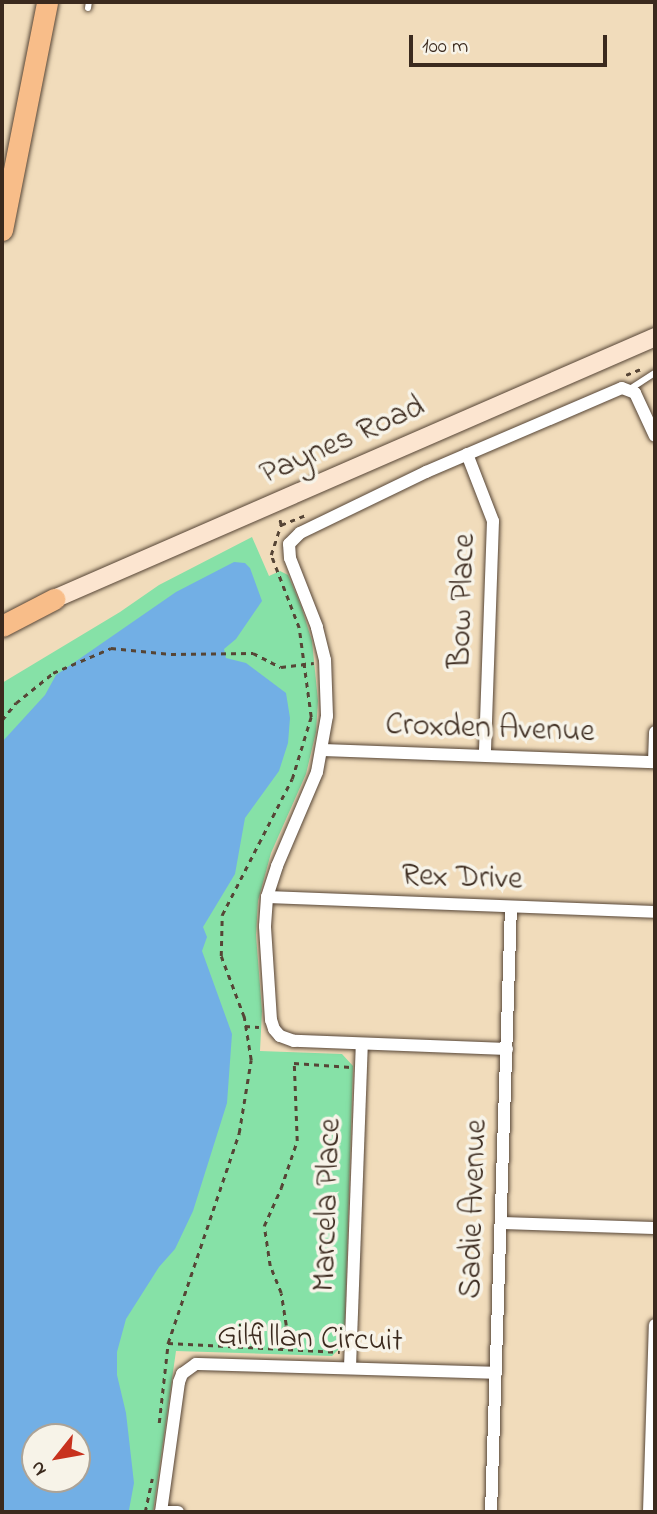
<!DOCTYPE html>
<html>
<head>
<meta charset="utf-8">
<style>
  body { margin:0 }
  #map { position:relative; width:657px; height:1514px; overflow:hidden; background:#f1dcbb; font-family:"Indie Flower",sans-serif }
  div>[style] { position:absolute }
  .green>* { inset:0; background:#86e1a7 }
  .water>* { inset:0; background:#72afe5 }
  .path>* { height:2.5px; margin-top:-1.25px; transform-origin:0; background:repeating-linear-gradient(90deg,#564536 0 5px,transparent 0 10px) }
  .roads { filter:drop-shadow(0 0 2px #564536) drop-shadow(0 0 2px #564536) }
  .lane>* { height:6px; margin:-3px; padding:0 3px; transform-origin:3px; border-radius:3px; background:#fff }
  .street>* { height:12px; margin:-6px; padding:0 6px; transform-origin:6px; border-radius:6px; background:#fff }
  .secondary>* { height:18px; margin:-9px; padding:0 9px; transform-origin:9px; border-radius:9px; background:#fce5d0 }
  .highway>* { height:21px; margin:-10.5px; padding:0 10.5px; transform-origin:10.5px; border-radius:10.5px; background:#f8bd89 }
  span { translate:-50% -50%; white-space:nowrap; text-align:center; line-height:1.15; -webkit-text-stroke:7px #f7f3e8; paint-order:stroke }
  .street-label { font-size:32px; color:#3b2a1e }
  .frame { position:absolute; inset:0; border:4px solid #3b2a1e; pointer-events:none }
  .north { position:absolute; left:21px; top:1423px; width:70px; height:70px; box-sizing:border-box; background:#f7f3e8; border:2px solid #aca397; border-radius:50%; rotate:239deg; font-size:19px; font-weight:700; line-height:28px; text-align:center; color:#3b2a1e }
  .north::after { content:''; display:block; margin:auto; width:24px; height:32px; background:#c8321e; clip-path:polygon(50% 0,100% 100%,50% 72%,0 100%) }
  .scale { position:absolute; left:409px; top:35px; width:198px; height:32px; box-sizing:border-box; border:4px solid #3b2a1e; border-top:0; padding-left:9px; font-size:21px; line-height:24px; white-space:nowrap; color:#3b2a1e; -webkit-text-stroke:5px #f7f3e8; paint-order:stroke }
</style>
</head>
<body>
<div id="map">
  <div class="green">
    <i style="clip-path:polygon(evenodd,252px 537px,269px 576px,280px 571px,288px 575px,301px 606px,312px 641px,318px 701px,316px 732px,306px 774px,271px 853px,258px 901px,256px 935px,262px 1011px,260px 1051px,342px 1054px,353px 1066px,344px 1344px,332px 1356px,176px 1351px,153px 1512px,2px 1512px,2px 683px,120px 612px,159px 585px,252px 537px,35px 1437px,77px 1437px,77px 1479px,35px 1479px,35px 1437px)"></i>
  </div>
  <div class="water">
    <i style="clip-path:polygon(evenodd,234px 562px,245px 563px,250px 568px,262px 601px,236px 639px,224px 649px,226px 658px,246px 663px,286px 693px,290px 718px,288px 743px,279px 771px,245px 818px,235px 874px,203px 927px,207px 937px,202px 951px,232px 1034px,227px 1103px,193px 1211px,175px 1249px,159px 1267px,126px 1319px,117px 1352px,117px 1375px,126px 1413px,134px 1483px,129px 1510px,2px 1512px,2px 742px,45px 695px,56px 675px,176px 592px,234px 562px,35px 1437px,77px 1437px,77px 1479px,35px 1479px,35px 1437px)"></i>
  </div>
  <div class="path">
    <i style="left:626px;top:375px;width:18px;rotate:-22deg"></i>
    <i style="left:281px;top:525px;width:27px;rotate:-22deg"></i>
    <i style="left:2px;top:720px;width:22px;rotate:-51deg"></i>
    <i style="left:16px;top:703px;width:48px;rotate:-39deg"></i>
    <i style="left:53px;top:673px;width:63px;rotate:-23.3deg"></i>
    <i style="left:111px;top:648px;width:60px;rotate:5.7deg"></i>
    <i style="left:171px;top:654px;width:82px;rotate:-0.7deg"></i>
    <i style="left:253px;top:653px;width:31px;rotate:27deg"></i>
    <i style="left:281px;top:667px;width:33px;rotate:-7deg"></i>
    <i style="left:245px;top:1026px;width:14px;rotate:4deg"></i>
    <i style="left:168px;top:1343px;width:172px;rotate:3deg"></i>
    <i style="left:283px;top:1349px;width:24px;rotate:-83deg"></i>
    <i style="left:286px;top:1325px;width:32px;rotate:-99deg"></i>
    <i style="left:281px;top:1293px;width:29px;rotate:-112deg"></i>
    <i style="left:270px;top:1266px;width:40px;rotate:-98.5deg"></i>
    <i style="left:264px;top:1226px;width:42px;rotate:-65.9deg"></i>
    <i style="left:281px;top:1188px;width:50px;rotate:-71.2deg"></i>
    <i style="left:297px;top:1141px;width:78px;rotate:-92.2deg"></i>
    <i style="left:294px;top:1063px;width:57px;rotate:4deg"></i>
    <i style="left:159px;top:1423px;width:81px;rotate:-83.6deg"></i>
    <i style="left:168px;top:1343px;width:222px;rotate:-71.3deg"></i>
    <i style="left:239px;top:1133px;width:74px;rotate:-80.7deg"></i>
    <i style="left:251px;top:1060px;width:44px;rotate:-99.2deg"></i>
    <i style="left:244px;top:1017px;width:65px;rotate:-110.7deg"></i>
    <i style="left:221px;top:956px;width:41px;rotate:-88.6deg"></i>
    <i style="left:222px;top:915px;width:153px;rotate:-62.8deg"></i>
    <i style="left:292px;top:779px;width:65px;rotate:-73deg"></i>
    <i style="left:311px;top:717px;width:90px;rotate:-97.7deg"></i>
    <i style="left:299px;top:628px;width:78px;rotate:-111deg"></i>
    <i style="left:271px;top:555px;width:32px;rotate:-72deg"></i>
    <i style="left:281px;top:525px;width:8px;rotate:-104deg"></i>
    <i style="left:145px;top:1512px;width:34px;rotate:-78deg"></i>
  </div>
  <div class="roads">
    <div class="lane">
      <i style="left:88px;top:8px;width:6px;rotate:-81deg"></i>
      <i style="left:630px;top:389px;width:30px;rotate:-33deg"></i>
    </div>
    <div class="street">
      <i style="left:467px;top:454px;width:72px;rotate:68.8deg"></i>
      <i style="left:493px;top:521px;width:234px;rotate:92deg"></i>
      <i style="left:323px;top:750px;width:332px;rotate:2.1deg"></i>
      <i style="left:654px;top:762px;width:30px;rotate:-88deg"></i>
      <i style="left:267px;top:897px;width:388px;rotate:2.2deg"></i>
      <i style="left:507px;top:1049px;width:213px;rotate:-177.8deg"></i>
      <i style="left:294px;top:1041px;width:15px;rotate:-160deg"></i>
      <i style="left:280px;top:1036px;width:9px;rotate:-131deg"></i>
      <i style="left:274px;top:1029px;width:9px;rotate:-108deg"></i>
      <i style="left:271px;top:1020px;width:94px;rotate:-93.7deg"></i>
      <i style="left:265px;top:926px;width:29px;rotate:-86deg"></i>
      <i style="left:267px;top:897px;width:33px;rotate:-72deg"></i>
      <i style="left:277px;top:866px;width:102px;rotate:-66.9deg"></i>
      <i style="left:317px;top:772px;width:57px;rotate:-79.9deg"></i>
      <i style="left:327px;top:716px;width:56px;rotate:-92deg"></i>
      <i style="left:325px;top:660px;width:34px;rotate:-104deg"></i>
      <i style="left:317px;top:627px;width:74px;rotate:-111.4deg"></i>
      <i style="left:290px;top:558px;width:14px;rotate:-94deg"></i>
      <i style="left:289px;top:544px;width:16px;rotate:-45deg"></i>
      <i style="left:300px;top:533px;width:140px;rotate:-25.8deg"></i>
      <i style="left:426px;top:472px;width:213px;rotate:-23.2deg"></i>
      <i style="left:622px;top:388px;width:14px;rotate:21deg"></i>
      <i style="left:635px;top:393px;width:47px;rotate:65.1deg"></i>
      <i style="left:501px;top:1223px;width:154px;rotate:1.9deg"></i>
      <i style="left:350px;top:1367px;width:323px;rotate:-87.9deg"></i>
      <i style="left:161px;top:1512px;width:131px;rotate:-82.1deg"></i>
      <i style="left:179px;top:1382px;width:9px;rotate:-69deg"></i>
      <i style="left:182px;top:1374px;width:17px;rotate:-36deg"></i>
      <i style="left:196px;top:1364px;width:300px;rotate:1.7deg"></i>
      <i style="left:161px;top:1512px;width:17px"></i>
      <i style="left:491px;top:1512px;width:605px;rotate:-88.11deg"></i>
      <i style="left:649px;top:1512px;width:187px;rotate:-88.2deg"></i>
    </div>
    <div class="secondary">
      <i style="left:54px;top:599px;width:656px;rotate:-23.55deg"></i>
    </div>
    <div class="highway">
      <i style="left:2px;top:230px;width:232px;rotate:-78.8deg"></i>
      <i style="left:2px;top:626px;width:59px;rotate:-27.4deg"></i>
    </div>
  </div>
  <div class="street-label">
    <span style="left:343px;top:442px;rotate:-24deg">Paynes Road</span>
    <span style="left:464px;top:601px;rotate:-88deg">Bow Place</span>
    <span style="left:490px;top:730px;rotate:2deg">Croxden Avenue</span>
    <span style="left:462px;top:879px;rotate:2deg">Rex Drive</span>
    <span style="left:329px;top:1205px;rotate:-88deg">Marcela Place</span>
    <span style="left:475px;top:1209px;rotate:-88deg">Sadie Avenue</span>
    <span style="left:310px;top:1340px;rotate:2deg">Gilfillan Circuit</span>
  </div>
  <div class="frame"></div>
  <div class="north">N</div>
  <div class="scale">100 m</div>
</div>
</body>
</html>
